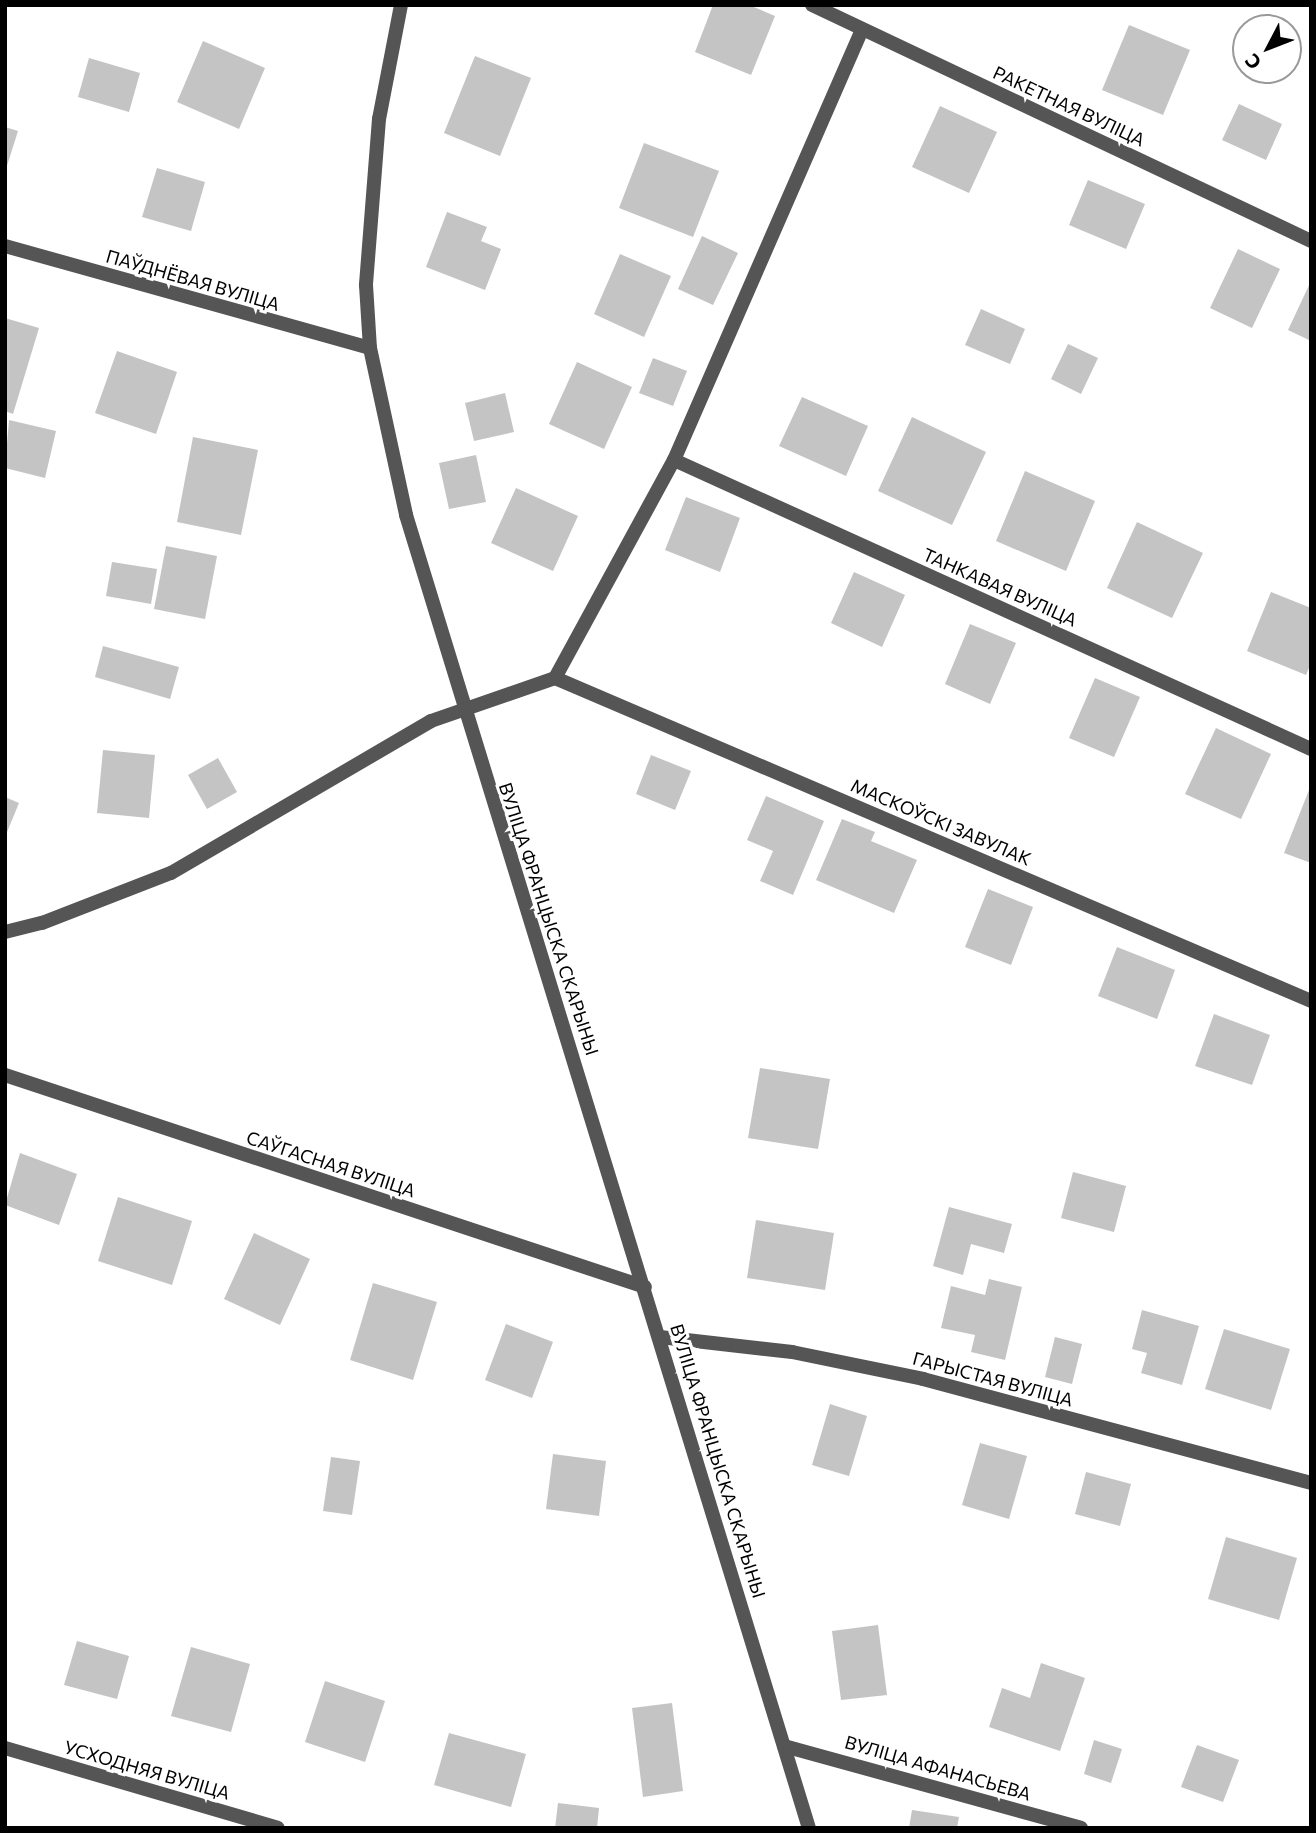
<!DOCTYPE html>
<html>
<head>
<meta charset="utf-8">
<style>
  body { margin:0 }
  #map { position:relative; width:1316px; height:1833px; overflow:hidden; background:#fff; font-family:Commissioner,sans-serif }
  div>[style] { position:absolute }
  .building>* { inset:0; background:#c4c4c4 }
  .street>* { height:14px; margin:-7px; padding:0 7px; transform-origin:7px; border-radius:7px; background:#555 }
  span { translate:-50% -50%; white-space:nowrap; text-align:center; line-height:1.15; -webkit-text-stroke:6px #fff; paint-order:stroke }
  .street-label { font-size:18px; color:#000 }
  .frame { position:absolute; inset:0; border:7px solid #000; pointer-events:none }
  .north { position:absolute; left:1232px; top:14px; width:70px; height:70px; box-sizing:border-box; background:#fff; border:2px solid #999; border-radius:50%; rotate:228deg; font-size:19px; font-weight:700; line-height:28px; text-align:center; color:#000 }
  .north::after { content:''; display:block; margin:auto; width:24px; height:32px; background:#000; clip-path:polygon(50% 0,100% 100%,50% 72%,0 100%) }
</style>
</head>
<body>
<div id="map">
  <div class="building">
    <i style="clip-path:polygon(713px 5px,749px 5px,775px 16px,751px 75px,695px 52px)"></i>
    <i style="clip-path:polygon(1129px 25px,1190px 50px,1163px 115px,1102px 90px)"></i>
    <i style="clip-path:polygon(203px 41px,265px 68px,239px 129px,177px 102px)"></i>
    <i style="clip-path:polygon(475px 56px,531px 78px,500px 156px,444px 133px)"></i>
    <i style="clip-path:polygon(89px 58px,140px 73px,129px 112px,78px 97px)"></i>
    <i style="clip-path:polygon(1239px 104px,1282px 124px,1266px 160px,1222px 140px)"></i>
    <i style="clip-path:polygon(940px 106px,997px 132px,969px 193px,912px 167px)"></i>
    <i style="clip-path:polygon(5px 127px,18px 131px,6px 169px,5px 169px)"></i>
    <i style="clip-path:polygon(644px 143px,719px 171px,693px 237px,619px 208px)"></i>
    <i style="clip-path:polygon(157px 168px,205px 182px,191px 231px,142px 217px)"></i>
    <i style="clip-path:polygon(1088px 180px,1145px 204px,1126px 249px,1069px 225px)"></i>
    <i style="clip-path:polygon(447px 212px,487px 227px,481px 241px,501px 249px,485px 290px,426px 267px)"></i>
    <i style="clip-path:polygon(702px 236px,738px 253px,713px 305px,678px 289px)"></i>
    <i style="clip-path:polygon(1238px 249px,1280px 269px,1252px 328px,1210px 308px)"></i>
    <i style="clip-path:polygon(620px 254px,671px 276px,644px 337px,594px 314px)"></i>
    <i style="clip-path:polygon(1311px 281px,1311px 341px,1288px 330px)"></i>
    <i style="clip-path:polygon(981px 309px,1025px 329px,1010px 364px,965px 345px)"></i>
    <i style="clip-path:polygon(5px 318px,39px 328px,13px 414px,5px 411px)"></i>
    <i style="clip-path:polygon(1068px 344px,1098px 358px,1081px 394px,1051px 379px)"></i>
    <i style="clip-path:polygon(117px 351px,177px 372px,156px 434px,95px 413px)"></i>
    <i style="clip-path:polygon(653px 358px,687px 371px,673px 406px,639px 393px)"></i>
    <i style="clip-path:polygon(577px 362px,632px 387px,604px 449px,549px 424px)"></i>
    <i style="clip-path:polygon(505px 393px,514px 432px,474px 441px,465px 403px)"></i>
    <i style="clip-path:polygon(802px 397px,868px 426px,846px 476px,779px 446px)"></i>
    <i style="clip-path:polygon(912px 417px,986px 452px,952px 525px,878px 491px)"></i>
    <i style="clip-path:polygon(9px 420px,56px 431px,45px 478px,5px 468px)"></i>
    <i style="clip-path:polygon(193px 437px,258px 450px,241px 535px,177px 522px)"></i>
    <i style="clip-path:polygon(476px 455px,486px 502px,449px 509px,439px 463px)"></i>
    <i style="clip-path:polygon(1025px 471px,1095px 501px,1066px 571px,996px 541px)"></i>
    <i style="clip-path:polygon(516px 488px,578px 516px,553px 571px,491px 543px)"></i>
    <i style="clip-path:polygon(686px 497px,740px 518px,720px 572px,665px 550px)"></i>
    <i style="clip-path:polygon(1137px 522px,1203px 553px,1172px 618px,1107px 588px)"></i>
    <i style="clip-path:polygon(166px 546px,217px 556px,205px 619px,154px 609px)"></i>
    <i style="clip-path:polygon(112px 562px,157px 569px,151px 604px,106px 596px)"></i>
    <i style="clip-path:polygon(854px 572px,905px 595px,882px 647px,831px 623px)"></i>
    <i style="clip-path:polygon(1271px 592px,1311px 608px,1311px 663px,1306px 675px,1247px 651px)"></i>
    <i style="clip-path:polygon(970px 624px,1016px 643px,990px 704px,945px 684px)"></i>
    <i style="clip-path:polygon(103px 646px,179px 667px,170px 699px,95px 677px)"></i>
    <i style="clip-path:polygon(1095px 678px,1140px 697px,1114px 757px,1069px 738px)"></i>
    <i style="clip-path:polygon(1216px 728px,1271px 754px,1241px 819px,1185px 794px)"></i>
    <i style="clip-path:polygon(103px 750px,155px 755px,149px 818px,97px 813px)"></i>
    <i style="clip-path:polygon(651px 755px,691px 771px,675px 810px,636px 794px)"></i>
    <i style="clip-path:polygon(218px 758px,237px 792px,207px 809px,188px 775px)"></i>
    <i style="clip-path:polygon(1311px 785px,1311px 863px,1284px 853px)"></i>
    <i style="clip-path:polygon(766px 796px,824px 821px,793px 895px,760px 881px,773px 851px,747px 840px)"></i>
    <i style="clip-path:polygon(5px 797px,19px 803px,5px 837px)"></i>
    <i style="clip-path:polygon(842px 819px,875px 832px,871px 841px,917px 860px,894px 913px,816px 880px)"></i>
    <i style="clip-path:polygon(988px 889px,1033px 907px,1011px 965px,965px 947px)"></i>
    <i style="clip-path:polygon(1117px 947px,1175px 970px,1157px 1019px,1098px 996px)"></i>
    <i style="clip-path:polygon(1214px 1014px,1270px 1035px,1252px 1085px,1195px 1066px)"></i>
    <i style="clip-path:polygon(760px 1068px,830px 1079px,818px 1149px,748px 1138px)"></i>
    <i style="clip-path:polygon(20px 1153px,77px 1174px,59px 1225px,5px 1205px)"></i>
    <i style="clip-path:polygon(1073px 1172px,1126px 1186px,1114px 1232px,1061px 1218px)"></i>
    <i style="clip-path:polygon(118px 1197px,192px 1221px,172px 1285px,98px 1261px)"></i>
    <i style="clip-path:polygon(949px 1207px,1012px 1224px,1004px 1253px,971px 1244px,963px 1275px,933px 1266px)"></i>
    <i style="clip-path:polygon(756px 1220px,834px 1233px,825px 1290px,747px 1278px)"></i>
    <i style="clip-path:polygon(254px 1233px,310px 1259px,280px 1325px,224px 1299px)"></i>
    <i style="clip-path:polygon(989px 1279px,1022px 1287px,1005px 1360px,971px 1352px,975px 1335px,941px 1328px,951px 1286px,985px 1295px)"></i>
    <i style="clip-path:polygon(373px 1283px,437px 1302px,413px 1380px,350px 1360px)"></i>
    <i style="clip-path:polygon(1142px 1310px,1199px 1326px,1182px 1385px,1141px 1373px,1147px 1353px,1132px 1349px)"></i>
    <i style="clip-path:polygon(506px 1324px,553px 1342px,532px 1398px,485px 1380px)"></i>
    <i style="clip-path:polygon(1224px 1329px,1290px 1349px,1271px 1410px,1205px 1389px)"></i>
    <i style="clip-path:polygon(1055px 1337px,1082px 1344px,1072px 1384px,1045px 1377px)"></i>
    <i style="clip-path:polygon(830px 1404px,867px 1416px,849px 1476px,812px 1465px)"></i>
    <i style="clip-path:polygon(980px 1443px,1027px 1456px,1009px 1519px,962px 1505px)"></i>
    <i style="clip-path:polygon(553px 1454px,606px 1461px,599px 1516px,546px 1509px)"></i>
    <i style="clip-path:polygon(331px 1457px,360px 1461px,352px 1515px,323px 1511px)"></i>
    <i style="clip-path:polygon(1086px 1472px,1131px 1484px,1120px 1526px,1075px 1514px)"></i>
    <i style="clip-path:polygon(1226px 1537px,1297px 1558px,1279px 1620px,1208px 1599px)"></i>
    <i style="clip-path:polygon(878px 1625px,887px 1695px,841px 1700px,832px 1631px)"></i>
    <i style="clip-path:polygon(77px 1641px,129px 1656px,117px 1699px,64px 1685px)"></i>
    <i style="clip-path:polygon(191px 1647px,250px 1664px,231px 1732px,171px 1716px)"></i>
    <i style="clip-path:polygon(1041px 1663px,1085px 1678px,1060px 1751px,989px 1727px,1002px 1688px,1030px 1698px)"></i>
    <i style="clip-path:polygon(325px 1681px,385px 1701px,365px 1762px,305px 1742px)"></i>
    <i style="clip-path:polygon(672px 1703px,683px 1791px,643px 1797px,632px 1708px)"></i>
    <i style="clip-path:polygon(449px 1733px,526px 1754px,511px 1807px,434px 1785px)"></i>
    <i style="clip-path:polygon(1094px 1740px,1122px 1749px,1111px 1783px,1084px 1774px)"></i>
    <i style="clip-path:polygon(1197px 1745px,1239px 1760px,1223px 1802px,1181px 1787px)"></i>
    <i style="clip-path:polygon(558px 1803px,599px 1808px,597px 1828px,555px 1828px)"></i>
    <i style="clip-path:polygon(912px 1810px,959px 1817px,957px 1828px,909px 1828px)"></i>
  </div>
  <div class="street">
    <i style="left:401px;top:5px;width:116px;rotate:100.9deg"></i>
    <i style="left:379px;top:119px;width:167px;rotate:94.5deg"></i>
    <i style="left:366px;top:285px;width:63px;rotate:86.4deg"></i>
    <i style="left:370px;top:348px;width:171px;rotate:77.8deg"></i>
    <i style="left:406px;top:515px;width:1373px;rotate:72.94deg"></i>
    <i style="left:812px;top:5px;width:552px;rotate:25.31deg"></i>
    <i style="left:5px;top:246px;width:379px;rotate:15.6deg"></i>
    <i style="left:674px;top:460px;width:699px;rotate:24.4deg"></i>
    <i style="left:555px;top:678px;width:822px;rotate:23.13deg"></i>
    <i style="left:5px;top:932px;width:38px;rotate:-14deg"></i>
    <i style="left:42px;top:923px;width:138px;rotate:-21.2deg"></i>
    <i style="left:171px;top:873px;width:301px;rotate:-30.3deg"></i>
    <i style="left:431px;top:721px;width:131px;rotate:-19.1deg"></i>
    <i style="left:555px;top:678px;width:248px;rotate:-61.4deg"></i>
    <i style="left:674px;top:460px;width:470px;rotate:-66.4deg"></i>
    <i style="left:5px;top:1075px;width:674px;rotate:18.33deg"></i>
    <i style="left:660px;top:1337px;width:133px;rotate:6.5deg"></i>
    <i style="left:792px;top:1352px;width:134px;rotate:11.6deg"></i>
    <i style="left:923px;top:1379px;width:402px;rotate:15deg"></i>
    <i style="left:784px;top:1746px;width:308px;rotate:15.4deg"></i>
    <i style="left:5px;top:1748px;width:284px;rotate:16.3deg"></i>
  </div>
  <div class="street-label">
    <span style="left:1069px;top:106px;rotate:25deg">РАКЕТНАЯ ВУЛІЦА</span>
    <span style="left:193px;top:280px;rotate:16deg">ПАЎДНЁВАЯ ВУЛІЦА</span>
    <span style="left:1000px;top:587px;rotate:24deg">ТАНКАВАЯ ВУЛІЦА</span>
    <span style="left:941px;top:822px;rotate:23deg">МАСКОЎСКІ ЗАВУЛАК</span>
    <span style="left:549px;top:919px;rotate:72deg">ВУЛІЦА ФРАНЦЫСКА СКАРЫНЫ</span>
    <span style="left:331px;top:1164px;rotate:18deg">САЎГАСНАЯ ВУЛІЦА</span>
    <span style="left:993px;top:1379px;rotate:15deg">ГАРЫСТАЯ ВУЛІЦА</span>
    <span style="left:718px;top:1461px;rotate:73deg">ВУЛІЦА ФРАНЦЫСКА СКАРЫНЫ</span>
    <span style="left:938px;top:1768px;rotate:16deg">ВУЛІЦА АФАНАСЬЕВА</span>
    <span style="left:147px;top:1770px;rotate:16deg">УСХОДНЯЯ ВУЛІЦА</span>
  </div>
  <div class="frame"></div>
  <div class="north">С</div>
</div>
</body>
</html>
